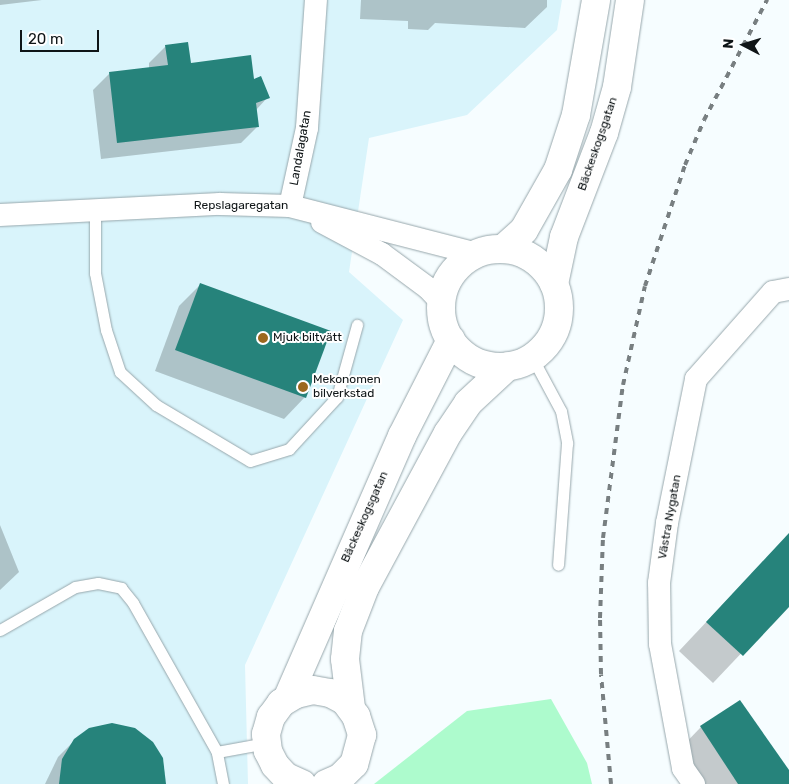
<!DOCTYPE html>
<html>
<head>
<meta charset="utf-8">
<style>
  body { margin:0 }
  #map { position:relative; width:789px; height:784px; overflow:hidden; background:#f6fdff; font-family:Rubik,sans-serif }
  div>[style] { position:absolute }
  .built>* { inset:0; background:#d9f4fb }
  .green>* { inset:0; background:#adfbcd }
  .shadow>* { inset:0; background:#0003 }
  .building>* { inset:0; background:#26837b }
  .roads { filter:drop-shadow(0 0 1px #97a7ac) drop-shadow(0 0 1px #97a7ac) }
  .lane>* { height:11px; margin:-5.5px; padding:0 5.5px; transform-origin:5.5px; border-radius:5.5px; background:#fff }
  .street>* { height:22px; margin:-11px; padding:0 11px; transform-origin:11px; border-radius:11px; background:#fff }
  .secondary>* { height:28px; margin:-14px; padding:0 14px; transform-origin:14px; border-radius:14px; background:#fff }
  .secondary>.ring { margin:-14px; padding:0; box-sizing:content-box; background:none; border:28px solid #fff; border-radius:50% }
  .rail>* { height:4px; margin-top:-2px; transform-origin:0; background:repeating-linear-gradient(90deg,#787f81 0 6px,transparent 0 12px) }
  .dots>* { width:14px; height:14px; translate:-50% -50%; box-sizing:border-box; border:2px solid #fff; border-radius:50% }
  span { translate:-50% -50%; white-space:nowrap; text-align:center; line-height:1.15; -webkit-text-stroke:4px #fff; paint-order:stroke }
  .street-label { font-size:12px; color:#0f1517 }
  .poi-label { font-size:12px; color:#0f1517 }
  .left { translate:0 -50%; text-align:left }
  .north { position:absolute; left:719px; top:20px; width:50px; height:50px; -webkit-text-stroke:4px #fff; paint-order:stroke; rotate:275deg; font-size:14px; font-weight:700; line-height:20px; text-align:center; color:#0f1517 }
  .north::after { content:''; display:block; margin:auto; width:18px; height:22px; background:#0f1517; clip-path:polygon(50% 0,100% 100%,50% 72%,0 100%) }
  .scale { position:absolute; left:20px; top:30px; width:79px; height:22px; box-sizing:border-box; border:2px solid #0f1517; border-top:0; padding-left:6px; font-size:15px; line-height:18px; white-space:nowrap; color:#0f1517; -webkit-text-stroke:4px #fff; paint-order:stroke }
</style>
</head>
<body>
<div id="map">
  <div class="built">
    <i style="clip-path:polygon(0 0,562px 0,557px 30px,467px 115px,369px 138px,349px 272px,403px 320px,245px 665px,248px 784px,0 784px)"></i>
  </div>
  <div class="green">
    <i style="clip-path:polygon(551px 699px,587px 763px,592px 784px,374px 784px,467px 711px)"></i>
  </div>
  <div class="shadow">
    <i style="clip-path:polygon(0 0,42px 0,0 5px)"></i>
    <i style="clip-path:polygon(361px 0,547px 0,547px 7px,525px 28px,435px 23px,428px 30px,408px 29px,408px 21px,360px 19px)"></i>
    <i style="clip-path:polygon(166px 46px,190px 64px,252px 81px,268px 97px,256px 110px,258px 126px,241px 143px,101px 159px,93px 90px,110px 73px,149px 69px,149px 63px)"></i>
    <i style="clip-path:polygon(201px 284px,305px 397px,284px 419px,155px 371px,179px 306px)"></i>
    <i style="clip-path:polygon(0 525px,19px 572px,0 590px)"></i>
    <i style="clip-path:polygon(789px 534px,789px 603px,713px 683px,679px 651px)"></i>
    <i style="clip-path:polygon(740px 702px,789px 774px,789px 784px,691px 784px,673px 756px,701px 727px)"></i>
    <i style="clip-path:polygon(103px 725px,125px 726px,152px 742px,163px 784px,45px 784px,58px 757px,75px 740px)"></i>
  </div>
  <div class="building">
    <i style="clip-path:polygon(188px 42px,191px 63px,251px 55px,254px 79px,261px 76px,270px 98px,256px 103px,259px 127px,117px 143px,109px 72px,168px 65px,165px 45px)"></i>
    <i style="clip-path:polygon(200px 283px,331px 331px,306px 398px,175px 350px)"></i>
    <i style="clip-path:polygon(789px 533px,789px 607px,743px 656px,706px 622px)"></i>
    <i style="clip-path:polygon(740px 700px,789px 770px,789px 784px,738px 784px,700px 726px)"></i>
    <i style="clip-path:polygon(112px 723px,135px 728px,153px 742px,163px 758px,166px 784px,59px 784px,62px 759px,74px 739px,89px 728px)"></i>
  </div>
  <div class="roads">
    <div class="lane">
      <i style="left:95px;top:211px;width:62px;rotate:90deg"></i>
      <i style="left:95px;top:273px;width:58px;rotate:79.1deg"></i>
      <i style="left:106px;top:330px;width:44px;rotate:71.6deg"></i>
      <i style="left:120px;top:372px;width:49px;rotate:42.5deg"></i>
      <i style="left:156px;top:405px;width:109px;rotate:30.8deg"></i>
      <i style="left:250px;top:461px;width:41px;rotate:-17.1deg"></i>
      <i style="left:289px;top:449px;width:71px;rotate:-47.3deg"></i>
      <i style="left:337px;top:397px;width:75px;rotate:-74.5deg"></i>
      <i style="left:532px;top:357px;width:61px;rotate:61.8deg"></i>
      <i style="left:561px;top:411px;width:33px;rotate:79deg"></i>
      <i style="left:567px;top:443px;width:122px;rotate:94.2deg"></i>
      <i style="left:0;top:630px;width:86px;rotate:-29.8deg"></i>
      <i style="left:75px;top:587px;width:23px;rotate:-10deg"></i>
      <i style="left:98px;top:583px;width:24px;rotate:12deg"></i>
      <i style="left:121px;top:588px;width:19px;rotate:51deg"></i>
      <i style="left:133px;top:603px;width:171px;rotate:60.6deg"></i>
      <i style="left:223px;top:784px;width:33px;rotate:-101deg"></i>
      <i style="left:217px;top:752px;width:50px;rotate:-10.4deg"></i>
    </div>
    <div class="street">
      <i style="left:290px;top:206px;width:80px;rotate:-77.7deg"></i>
      <i style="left:307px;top:128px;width:128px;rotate:-86deg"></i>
      <i style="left:0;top:215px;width:220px;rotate:-2.9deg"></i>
      <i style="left:220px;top:204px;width:70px;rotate:1.6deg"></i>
      <i style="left:290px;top:206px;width:193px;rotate:14.4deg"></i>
      <i style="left:322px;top:222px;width:68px;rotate:28.1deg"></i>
      <i style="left:382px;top:254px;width:57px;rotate:36.5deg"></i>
      <i style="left:428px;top:288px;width:21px;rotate:47deg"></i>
      <i style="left:694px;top:784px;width:19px;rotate:-125deg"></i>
      <i style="left:683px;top:768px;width:126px;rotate:-100.5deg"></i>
      <i style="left:660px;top:644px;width:61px;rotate:-90.9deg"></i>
      <i style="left:659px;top:583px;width:61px;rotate:-82.4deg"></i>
      <i style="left:667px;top:523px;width:147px;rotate:-78.6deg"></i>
      <i style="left:696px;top:379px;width:116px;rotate:-48.5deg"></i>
      <i style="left:773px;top:292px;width:16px;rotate:-11deg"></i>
    </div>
    <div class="secondary">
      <i style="left:503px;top:249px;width:28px;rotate:-42deg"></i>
      <i style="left:524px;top:230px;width:69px;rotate:-60.5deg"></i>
      <i style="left:558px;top:170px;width:58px;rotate:-71.9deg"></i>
      <i style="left:576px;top:115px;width:117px;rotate:-80.1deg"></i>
      <i class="ring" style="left:441px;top:249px;width:90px;height:90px"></i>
      <i style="left:554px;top:284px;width:48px;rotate:-78deg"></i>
      <i style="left:564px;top:237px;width:111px;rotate:-69deg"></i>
      <i style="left:604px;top:133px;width:48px;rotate:-74.2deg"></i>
      <i style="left:617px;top:87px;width:88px;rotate:-81.5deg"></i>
      <i style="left:288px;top:697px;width:285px;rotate:-66.4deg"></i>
      <i style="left:402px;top:436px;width:108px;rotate:-63deg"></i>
      <i style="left:351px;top:708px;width:49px;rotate:-97deg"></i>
      <i style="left:345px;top:659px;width:28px;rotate:-84deg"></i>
      <i style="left:348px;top:631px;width:47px;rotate:-68.9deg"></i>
      <i style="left:365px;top:587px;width:175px;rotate:-61.7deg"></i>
      <i style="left:448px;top:433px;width:36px;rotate:-56deg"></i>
      <i style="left:468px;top:403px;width:54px;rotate:-42.8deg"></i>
      <i style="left:302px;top:784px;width:17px;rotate:-156deg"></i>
      <i style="left:286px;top:777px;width:16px;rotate:-133deg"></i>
      <i style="left:275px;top:765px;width:16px;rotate:-117deg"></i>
      <i style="left:268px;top:751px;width:17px;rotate:-97deg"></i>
      <i style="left:266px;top:734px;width:18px;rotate:-74deg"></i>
      <i style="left:271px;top:717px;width:17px;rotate:-54deg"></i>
      <i style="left:281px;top:703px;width:17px;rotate:-31deg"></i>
      <i style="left:296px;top:694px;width:17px;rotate:-13deg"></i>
      <i style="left:313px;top:690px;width:17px;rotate:10deg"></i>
      <i style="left:330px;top:693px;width:17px;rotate:28deg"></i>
      <i style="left:345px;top:701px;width:19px;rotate:54deg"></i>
      <i style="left:356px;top:716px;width:20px;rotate:72deg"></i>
      <i style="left:362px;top:735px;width:30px;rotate:105deg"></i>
      <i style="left:354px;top:764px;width:20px;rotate:135deg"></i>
      <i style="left:340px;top:778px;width:15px;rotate:157deg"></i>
    </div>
  </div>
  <div class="rail">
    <i style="left:611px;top:784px;width:110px;rotate:-95.2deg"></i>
    <i style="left:601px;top:674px;width:56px;rotate:-91deg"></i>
    <i style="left:600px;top:618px;width:80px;rotate:-87.9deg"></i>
    <i style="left:603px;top:538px;width:154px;rotate:-82.6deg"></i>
    <i style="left:623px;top:385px;width:101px;rotate:-77.5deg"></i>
    <i style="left:645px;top:286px;width:127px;rotate:-71.7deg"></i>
    <i style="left:685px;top:165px;width:49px;rotate:-67.1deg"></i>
    <i style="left:704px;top:120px;width:136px;rotate:-62.3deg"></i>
  </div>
  <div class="dots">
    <i style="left:263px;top:338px;background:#9c681e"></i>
    <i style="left:303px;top:387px;background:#9c681e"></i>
  </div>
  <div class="street-label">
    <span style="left:598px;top:144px;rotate:-71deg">Bäckeskogsgatan</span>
    <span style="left:301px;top:148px;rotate:-80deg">Landalagatan</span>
    <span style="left:241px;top:206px">Repslagaregatan</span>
    <span style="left:365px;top:517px;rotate:-66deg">Bäckeskogsgatan</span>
    <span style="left:670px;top:517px;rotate:-80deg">Västra Nygatan</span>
  </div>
  <div class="poi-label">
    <span class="left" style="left:273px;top:338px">Mjuk biltvätt</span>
    <span class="left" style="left:313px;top:387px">Mekonomen<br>bilverkstad</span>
  </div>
  <div class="north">N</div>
  <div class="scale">20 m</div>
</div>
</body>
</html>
